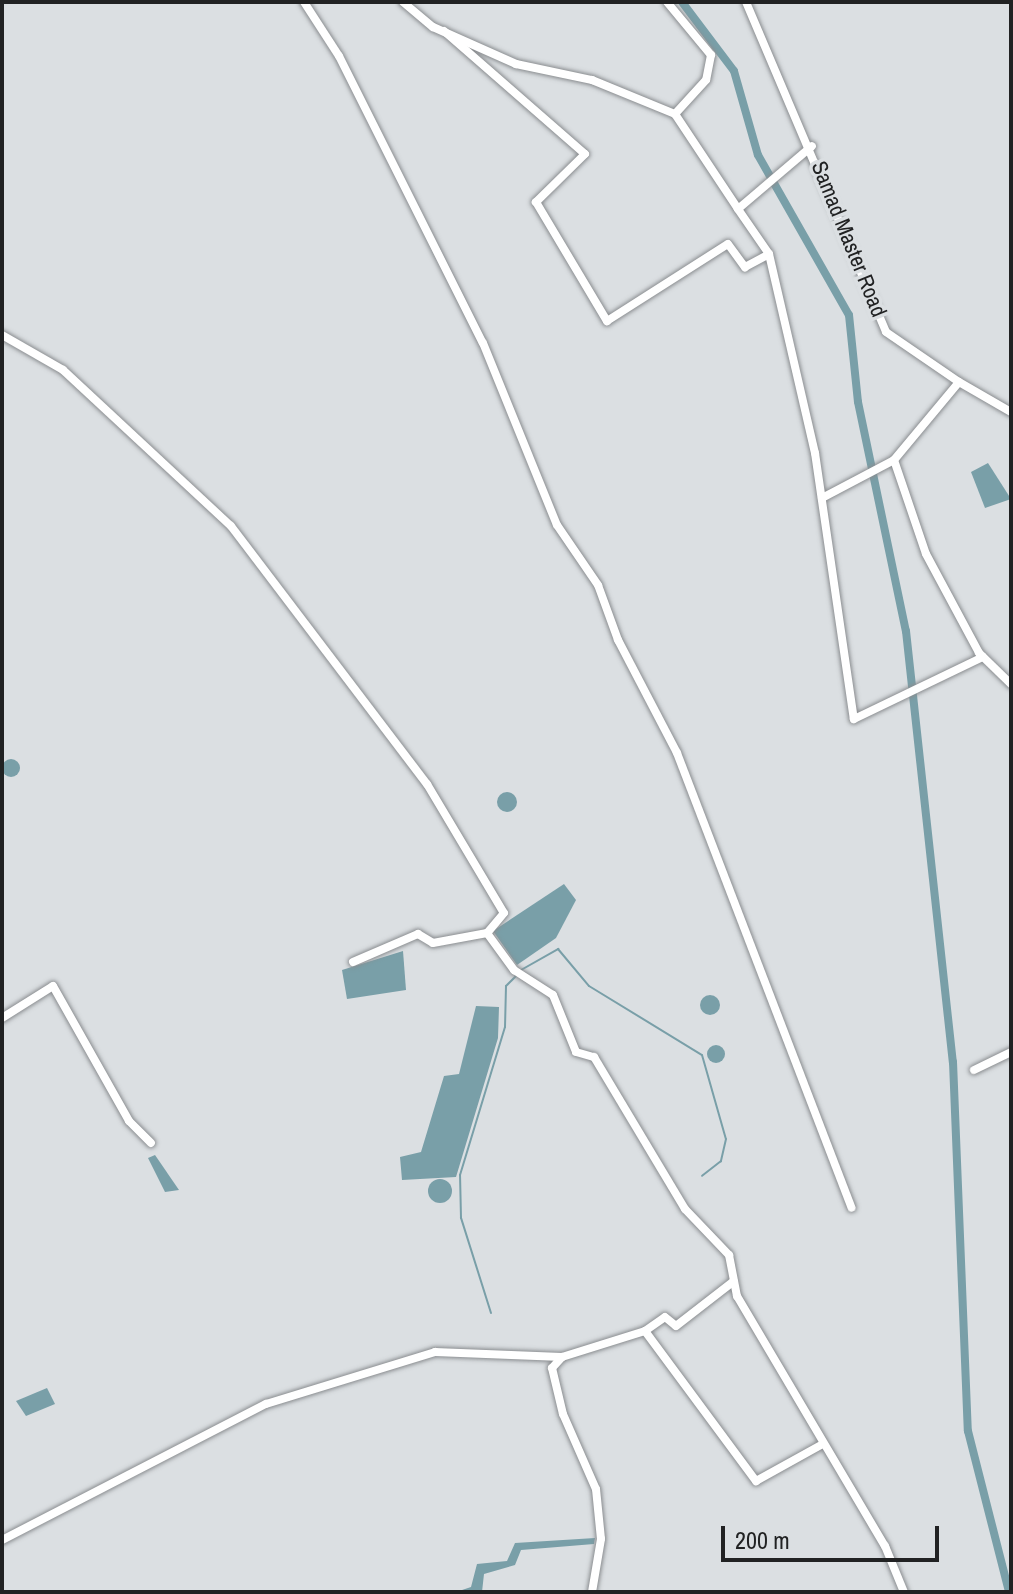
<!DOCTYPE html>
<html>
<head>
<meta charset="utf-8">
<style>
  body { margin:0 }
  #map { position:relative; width:1013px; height:1594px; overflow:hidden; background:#dbdfe2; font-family:"Archivo Narrow",sans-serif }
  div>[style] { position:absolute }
  .water>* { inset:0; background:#799fa8 }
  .round { border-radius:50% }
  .stream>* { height:2px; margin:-1px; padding:0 1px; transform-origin:1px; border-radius:1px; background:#799fa8 }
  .canal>* { height:8px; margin:-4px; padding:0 4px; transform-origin:4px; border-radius:4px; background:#799fa8 }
  .roads { filter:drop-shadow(0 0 2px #8a8d90) drop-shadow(0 0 2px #8a8d90) }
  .minor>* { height:8px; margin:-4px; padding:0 4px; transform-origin:4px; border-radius:4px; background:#fff }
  span { translate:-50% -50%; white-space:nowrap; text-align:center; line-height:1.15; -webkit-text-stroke:7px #dbdfe2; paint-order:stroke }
  .street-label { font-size:22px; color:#212223 }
  .frame { position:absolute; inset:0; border:4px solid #212223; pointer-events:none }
  .scale { position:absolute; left:721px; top:1526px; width:218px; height:36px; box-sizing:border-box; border:4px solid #212223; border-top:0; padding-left:10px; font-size:24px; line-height:28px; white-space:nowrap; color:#212223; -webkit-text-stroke:6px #dbdfe2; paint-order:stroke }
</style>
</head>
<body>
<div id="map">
  <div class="water">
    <i style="clip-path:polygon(988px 463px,1011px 499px,985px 508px,971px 472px)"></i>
    <i class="round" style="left:2px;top:759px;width:18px;height:18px"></i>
    <i class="round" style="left:497px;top:792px;width:20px;height:20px"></i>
    <i style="clip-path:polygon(564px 884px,576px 900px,556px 938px,517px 965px,493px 931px)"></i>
    <i style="clip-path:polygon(403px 951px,406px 990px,347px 999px,342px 970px)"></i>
    <i class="round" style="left:700px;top:995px;width:20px;height:20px"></i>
    <i style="clip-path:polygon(476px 1006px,499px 1007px,498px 1038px,456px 1177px,402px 1180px,400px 1157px,421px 1152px,444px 1076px,459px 1074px)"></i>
    <i class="round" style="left:707px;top:1045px;width:18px;height:18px"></i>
    <i style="clip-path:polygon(155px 1155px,179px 1190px,165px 1192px,148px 1158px)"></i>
    <i class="round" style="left:428px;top:1179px;width:24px;height:24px"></i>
    <i style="clip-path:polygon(47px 1388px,55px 1404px,26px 1416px,16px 1401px)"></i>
    <i style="clip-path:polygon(595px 1538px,594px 1544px,521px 1550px,515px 1565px,484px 1574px,482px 1592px,456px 1592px,471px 1587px,477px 1564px,507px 1561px,515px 1543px)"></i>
  </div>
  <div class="stream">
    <i style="left:521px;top:970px;width:43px;rotate:-29.6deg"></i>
    <i style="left:558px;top:949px;width:48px;rotate:50deg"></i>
    <i style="left:589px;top:986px;width:132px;rotate:31.4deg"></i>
    <i style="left:702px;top:1055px;width:87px;rotate:74.1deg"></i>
    <i style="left:726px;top:1139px;width:23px;rotate:103deg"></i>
    <i style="left:721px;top:1161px;width:24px;rotate:142deg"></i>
    <i style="left:491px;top:1313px;width:100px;rotate:-107.5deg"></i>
    <i style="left:461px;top:1218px;width:43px;rotate:-91.3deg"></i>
    <i style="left:460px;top:1175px;width:155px;rotate:-73.1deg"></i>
    <i style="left:505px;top:1027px;width:41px;rotate:-88.6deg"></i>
    <i style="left:506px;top:986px;width:16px;rotate:-45deg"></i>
  </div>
  <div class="canal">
    <i style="left:682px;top:2px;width:86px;rotate:53deg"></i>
    <i style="left:734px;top:71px;width:87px;rotate:74.1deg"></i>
    <i style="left:758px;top:155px;width:184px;rotate:60.4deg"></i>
    <i style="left:849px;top:315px;width:87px;rotate:84.1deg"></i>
    <i style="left:858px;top:402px;width:234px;rotate:78.2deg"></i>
    <i style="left:906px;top:631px;width:434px;rotate:83.8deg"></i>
    <i style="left:953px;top:1062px;width:369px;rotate:87.7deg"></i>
    <i style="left:968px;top:1431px;width:166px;rotate:75.7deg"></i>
  </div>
  <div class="roads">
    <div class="minor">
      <i style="left:304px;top:2px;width:64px;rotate:57.1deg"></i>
      <i style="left:339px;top:56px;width:321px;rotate:63.4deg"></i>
      <i style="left:483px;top:343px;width:196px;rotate:67.9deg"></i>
      <i style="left:557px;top:525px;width:73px;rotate:55.7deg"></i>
      <i style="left:598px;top:585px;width:59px;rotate:70deg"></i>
      <i style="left:618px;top:640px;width:127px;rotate:62.4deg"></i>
      <i style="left:677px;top:753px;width:487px;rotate:69deg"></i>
      <i style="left:403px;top:2px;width:39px;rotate:40deg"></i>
      <i style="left:433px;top:27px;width:91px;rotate:24deg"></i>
      <i style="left:516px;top:64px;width:78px;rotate:11.9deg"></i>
      <i style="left:592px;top:80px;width:90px;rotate:22.3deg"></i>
      <i style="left:675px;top:114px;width:114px;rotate:56.4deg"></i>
      <i style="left:738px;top:209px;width:97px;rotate:-40.4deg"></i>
      <i style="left:667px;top:2px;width:69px;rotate:50.3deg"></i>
      <i style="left:711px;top:55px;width:25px;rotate:101deg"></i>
      <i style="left:706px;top:80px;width:46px;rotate:132.4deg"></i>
      <i style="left:746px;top:2px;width:358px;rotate:67deg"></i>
      <i style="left:886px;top:332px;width:88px;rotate:34.4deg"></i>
      <i style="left:959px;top:382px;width:102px;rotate:129.8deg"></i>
      <i style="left:894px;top:460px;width:99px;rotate:71.2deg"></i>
      <i style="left:926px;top:554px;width:112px;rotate:61.8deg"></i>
      <i style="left:979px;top:653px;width:45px;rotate:44.1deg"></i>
      <i style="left:444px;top:31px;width:187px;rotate:41.1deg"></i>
      <i style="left:585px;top:154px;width:69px;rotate:135.6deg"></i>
      <i style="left:536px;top:202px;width:139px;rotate:59.2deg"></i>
      <i style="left:607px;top:321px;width:143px;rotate:-32.5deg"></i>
      <i style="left:728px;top:244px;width:29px;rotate:54deg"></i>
      <i style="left:745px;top:267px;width:27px;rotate:-28deg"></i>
      <i style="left:769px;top:254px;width:55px;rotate:-124.6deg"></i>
      <i style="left:769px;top:254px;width:204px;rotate:77deg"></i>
      <i style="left:815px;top:453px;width:269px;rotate:81.7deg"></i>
      <i style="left:854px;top:719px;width:143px;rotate:-25.7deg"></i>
      <i style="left:2px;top:335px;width:70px;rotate:29.8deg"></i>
      <i style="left:63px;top:370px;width:229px;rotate:42.9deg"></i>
      <i style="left:231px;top:526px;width:324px;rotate:52.8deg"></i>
      <i style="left:427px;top:784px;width:150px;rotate:59.2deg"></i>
      <i style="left:504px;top:913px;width:26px;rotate:130deg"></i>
      <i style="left:959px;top:382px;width:60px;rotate:30deg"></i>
      <i style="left:822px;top:498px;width:81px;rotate:-27.8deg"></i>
      <i style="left:353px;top:962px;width:71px;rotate:-23.3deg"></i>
      <i style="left:418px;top:934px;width:17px;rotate:31deg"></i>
      <i style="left:433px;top:943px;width:55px;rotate:-10.5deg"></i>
      <i style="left:487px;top:933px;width:46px;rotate:53.9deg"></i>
      <i style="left:514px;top:970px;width:46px;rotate:32.7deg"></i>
      <i style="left:553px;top:995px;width:61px;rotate:68deg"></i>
      <i style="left:576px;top:1052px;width:19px;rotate:16deg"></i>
      <i style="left:594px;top:1057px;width:177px;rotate:59.1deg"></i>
      <i style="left:685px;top:1209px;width:64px;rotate:46.3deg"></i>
      <i style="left:729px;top:1255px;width:42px;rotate:79deg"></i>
      <i style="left:737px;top:1296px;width:291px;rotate:59.4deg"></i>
      <i style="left:885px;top:1546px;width:50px;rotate:67.6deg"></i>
      <i style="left:2px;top:1018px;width:60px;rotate:-32.1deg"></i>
      <i style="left:53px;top:986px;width:155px;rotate:60.6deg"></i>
      <i style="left:129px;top:1121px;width:31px;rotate:45deg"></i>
      <i style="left:974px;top:1070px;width:41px;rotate:-25.9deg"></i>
      <i style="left:645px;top:1331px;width:187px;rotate:53.5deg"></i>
      <i style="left:756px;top:1481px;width:74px;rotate:-29deg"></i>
      <i style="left:562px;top:1357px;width:15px;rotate:132deg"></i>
      <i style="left:552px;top:1368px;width:47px;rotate:76.6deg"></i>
      <i style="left:563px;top:1414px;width:82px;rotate:66.3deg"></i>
      <i style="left:596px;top:1489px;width:50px;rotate:84.3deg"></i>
      <i style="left:601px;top:1539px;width:54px;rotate:99.6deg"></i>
      <i style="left:2px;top:1540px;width:297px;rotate:-27.3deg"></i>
      <i style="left:266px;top:1404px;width:177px;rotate:-17.1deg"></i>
      <i style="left:435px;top:1352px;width:127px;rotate:2.3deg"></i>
      <i style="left:562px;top:1357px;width:87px;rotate:-17.4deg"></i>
      <i style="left:645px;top:1331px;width:24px;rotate:-35deg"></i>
      <i style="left:665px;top:1317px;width:14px;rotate:39deg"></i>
      <i style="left:676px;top:1326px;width:73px;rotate:-37.8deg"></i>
    </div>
  </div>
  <div class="street-label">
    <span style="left:849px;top:239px;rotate:68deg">Samad Master Road</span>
  </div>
  <div class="frame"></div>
  <div class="scale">200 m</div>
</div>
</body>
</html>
